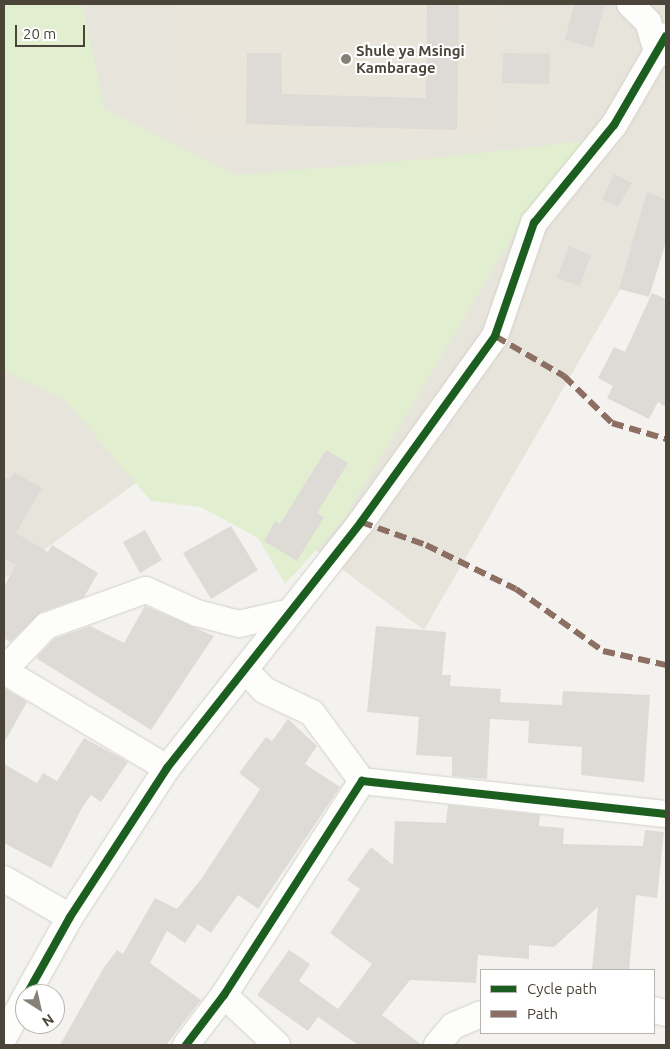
<!DOCTYPE html>
<html>
<head>
<meta charset="utf-8">
<style>
  body { margin:0 }
  #map { position:relative; width:670px; height:1049px; overflow:hidden; background:#f4f2ee; font-family:Ubuntu,sans-serif }
  div>[style] { position:absolute }
  .residential>* { inset:0; background:#e7e4dc }
  .education>* { inset:0; background:#eae5da }
  .green>* { inset:0; background:#e1eecf }
  .building>* { inset:0; background:#dedbd6 }
  .roads { filter:drop-shadow(0 0 1px #d2d0cb) drop-shadow(0 0 1px #d2d0cb) }
  .street>* { height:26px; margin:-13px; padding:0 13px; transform-origin:13px; border-radius:13px; background:#fdfdfc }
  .quiet>* { height:6px; margin-top:-3px; transform-origin:0; background:repeating-linear-gradient(90deg,#8d6e63 0 12px,transparent 0 18px) }
  .cycleway>* { height:8px; margin:-4px; padding:0 4px; transform-origin:4px; border-radius:4px; background:#1b5e20 }
  .dots>* { width:14px; height:14px; translate:-50% -50%; box-sizing:border-box; border:2px solid #fff; border-radius:50% }
  span { translate:-50% -50%; white-space:nowrap; text-align:center; line-height:1.15; -webkit-text-stroke:4px #fff; paint-order:stroke }
  .poi-label { font-size:15px; color:#4b4439; font-weight:700 }
  .left { translate:0 -50%; text-align:left }
  .frame { position:absolute; inset:0; border:5px solid #4b4439; pointer-events:none }
  .legend { position:absolute; left:480px; top:969px; width:175px; height:65px; box-sizing:border-box; background:#fff; border:1px solid #b7b4b0; margin:0; padding:6px 9px; list-style:none; font-size:15px; color:#4b4439 }
  .legend li { display:flex; align-items:center; gap:10px; height:25px }
  .legend b { width:25px; border:1px solid #b7b4b0 }
  .north { position:absolute; left:15px; top:984px; width:50px; height:50px; box-sizing:border-box; background:#fff; border:1px solid #b7b4b0; border-radius:50%; rotate:145deg; font-size:14px; font-weight:700; line-height:20px; text-align:center; color:#4b4439 }
  .north::after { content:''; display:block; margin:auto; width:18px; height:22px; background:#868178; clip-path:polygon(50% 0,100% 100%,50% 72%,0 100%) }
  .scale { position:absolute; left:15px; top:25px; width:70px; height:22px; box-sizing:border-box; border:2px solid #4b4439; border-top:0; padding-left:6px; font-size:15px; line-height:18px; white-space:nowrap; color:#4b4439; -webkit-text-stroke:4px #fff; paint-order:stroke }
</style>
</head>
<body>
<div id="map">
  <div class="residential">
    <i style="clip-path:polygon(4px 4px,666px 4px,666px 234px,650px 238px,424px 630px,181px 450px,4px 579px)"></i>
  </div>
  <div class="education">
    <i style="clip-path:polygon(174px 4px,498px 4px,503px 16px,489px 137px,182px 137px)"></i>
  </div>
  <div class="green">
    <i style="clip-path:polygon(4px 4px,82px 4px,105px 109px,235px 175px,426px 159px,585px 141px,514px 234px,342px 522px,285px 584px,258px 538px,201px 507px,151px 501px,64px 399px,4px 371px)"></i>
  </div>
  <div class="building">
    <i style="clip-path:polygon(427px 4px,459px 4px,457px 130px,246px 124px,247px 53px,281px 53px,282px 94px,426px 98px)"></i>
    <i style="clip-path:polygon(574px 4px,605px 4px,593px 48px,565px 40px)"></i>
    <i style="clip-path:polygon(503px 53px,550px 54px,549px 84px,502px 83px)"></i>
    <i style="clip-path:polygon(614px 174px,632px 183px,618px 207px,602px 199px)"></i>
    <i style="clip-path:polygon(647px 191px,666px 200px,666px 242px,649px 297px,619px 289px)"></i>
    <i style="clip-path:polygon(569px 246px,591px 255px,580px 286px,557px 278px)"></i>
    <i style="clip-path:polygon(652px 293px,666px 299px,666px 407px,658px 402px,649px 419px,607px 398px,613px 386px,598px 378px,614px 347px,625px 352px)"></i>
    <i style="clip-path:polygon(326px 450px,348px 463px,317px 513px,324px 517px,297px 561px,264px 541px,275px 521px,280px 524px)"></i>
    <i style="clip-path:polygon(14px 472px,42px 488px,16px 533px,48px 552px,52px 545px,98px 573px,84px 597px,41px 612px,10px 642px,4px 638px,4px 586px,16px 565px,4px 558px,4px 477px,10px 479px)"></i>
    <i style="clip-path:polygon(231px 526px,258px 570px,211px 599px,183px 553px)"></i>
    <i style="clip-path:polygon(145px 530px,162px 560px,140px 573px,123px 542px)"></i>
    <i style="clip-path:polygon(145px 606px,214px 636px,151px 730px,36px 658px,54px 639px,90px 626px,124px 643px)"></i>
    <i style="clip-path:polygon(376px 626px,446px 632px,442px 675px,451px 675px,450px 686px,501px 689px,500px 702px,562px 705px,563px 691px,650px 695px,644px 782px,581px 775px,582px 747px,528px 743px,529px 721px,490px 719px,487px 779px,452px 776px,452px 757px,416px 755px,419px 717px,367px 712px)"></i>
    <i style="clip-path:polygon(4px 688px,27px 702px,4px 743px)"></i>
    <i style="clip-path:polygon(288px 719px,317px 746px,305px 764px,340px 787px,258px 909px,238px 895px,211px 933px,198px 924px,185px 943px,167px 931px,150px 963px,201px 1000px,166px 1045px,60px 1045px,103px 969px,117px 950px,123px 954px,155px 898px,177px 909px,202px 878px,260px 789px,239px 773px,266px 737px,272px 741px)"></i>
    <i style="clip-path:polygon(84px 738px,128px 762px,101px 802px,91px 795px,83px 806px,51px 868px,4px 843px,4px 764px,37px 783px,43px 773px,57px 781px)"></i>
    <i style="clip-path:polygon(448px 805px,540px 815px,539px 826px,564px 828px,563px 844px,643px 846px,645px 830px,664px 832px,657px 898px,636px 895px,629px 970px,592px 970px,598px 907px,554px 947px,529px 945px,529px 959px,478px 955px,476px 983px,410px 980px,382px 1015px,422px 1045px,358px 1045px,318px 1017px,308px 1031px,257px 995px,289px 950px,310px 964px,299px 981px,338px 1009px,372px 964px,330px 933px,360px 889px,347px 880px,371px 847px,393px 865px,395px 821px,446px 823px)"></i>
  </div>
  <div class="roads">
    <div class="street">
      <i style="left:630px;top:4px;width:25px;rotate:45deg"></i>
      <i style="left:648px;top:22px;width:34px;rotate:73deg"></i>
      <i style="left:4px;top:670px;width:61px;rotate:-46.3deg"></i>
      <i style="left:46px;top:626px;width:106px;rotate:-19.8deg"></i>
      <i style="left:146px;top:590px;width:56px;rotate:24.3deg"></i>
      <i style="left:197px;top:613px;width:43px;rotate:14.7deg"></i>
      <i style="left:239px;top:624px;width:48px;rotate:-13.2deg"></i>
      <i style="left:245px;top:670px;width:28px;rotate:46deg"></i>
      <i style="left:264px;top:690px;width:53px;rotate:25.6deg"></i>
      <i style="left:312px;top:713px;width:84px;rotate:53.7deg"></i>
      <i style="left:4px;top:671px;width:190px;rotate:30.8deg"></i>
      <i style="left:4px;top:879px;width:76px;rotate:29.9deg"></i>
      <i style="left:27px;top:994px;width:88px;rotate:-60.8deg"></i>
      <i style="left:70px;top:917px;width:178px;rotate:-56.9deg"></i>
      <i style="left:167px;top:768px;width:313px;rotate:-51.7deg"></i>
      <i style="left:361px;top:522px;width:229px;rotate:-54.2deg"></i>
      <i style="left:495px;top:336px;width:120px;rotate:-71deg"></i>
      <i style="left:534px;top:223px;width:127px;rotate:-50.8deg"></i>
      <i style="left:614px;top:125px;width:103px;rotate:-59.7deg"></i>
      <i style="left:224px;top:995px;width:73px;rotate:43.3deg"></i>
      <i style="left:654px;top:1010px;width:12px;rotate:14deg"></i>
      <i style="left:4px;top:1037px;width:44px;rotate:-61.7deg"></i>
      <i style="left:186px;top:1045px;width:63px;rotate:-52.8deg"></i>
      <i style="left:224px;top:995px;width:255px;rotate:-57.2deg"></i>
      <i style="left:362px;top:781px;width:306px;rotate:6.2deg"></i>
      <i style="left:437px;top:1045px;width:25px;rotate:-50deg"></i>
      <i style="left:453px;top:1026px;width:30px;rotate:-23deg"></i>
    </div>
  </div>
  <div class="quiet">
    <i style="left:495px;top:336px;width:80px;rotate:30.1deg"></i>
    <i style="left:564px;top:376px;width:67px;rotate:44.4deg"></i>
    <i style="left:612px;top:423px;width:56px;rotate:16.5deg"></i>
    <i style="left:361px;top:522px;width:69px;rotate:19.5deg"></i>
    <i style="left:426px;top:545px;width:100px;rotate:26.1deg"></i>
    <i style="left:516px;top:589px;width:107px;rotate:35.5deg"></i>
    <i style="left:603px;top:651px;width:65px;rotate:12.5deg"></i>
  </div>
  <div class="cycleway">
    <i style="left:27px;top:994px;width:88px;rotate:-60.8deg"></i>
    <i style="left:70px;top:917px;width:178px;rotate:-56.9deg"></i>
    <i style="left:167px;top:768px;width:313px;rotate:-51.7deg"></i>
    <i style="left:361px;top:522px;width:229px;rotate:-54.2deg"></i>
    <i style="left:495px;top:336px;width:120px;rotate:-71deg"></i>
    <i style="left:534px;top:223px;width:127px;rotate:-50.8deg"></i>
    <i style="left:614px;top:125px;width:103px;rotate:-59.7deg"></i>
    <i style="left:186px;top:1045px;width:63px;rotate:-52.8deg"></i>
    <i style="left:224px;top:995px;width:255px;rotate:-57.2deg"></i>
    <i style="left:362px;top:781px;width:306px;rotate:6.2deg"></i>
  </div>
  <div class="dots">
    <i style="left:346px;top:59px;background:#868178"></i>
  </div>
  <div class="poi-label">
    <span class="left" style="left:356px;top:59px">Shule ya Msingi<br>Kambarage</span>
  </div>
  <div class="frame"></div>
  <ul class="legend">
  <li><b style="height:6px;background:#1b5e20"></b>Cycle path</li>
  <li><b style="height:6px;background:#8d6e63"></b>Path</li>
  </ul>
  <div class="north">N</div>
  <div class="scale">20 m</div>
</div>
</body>
</html>
